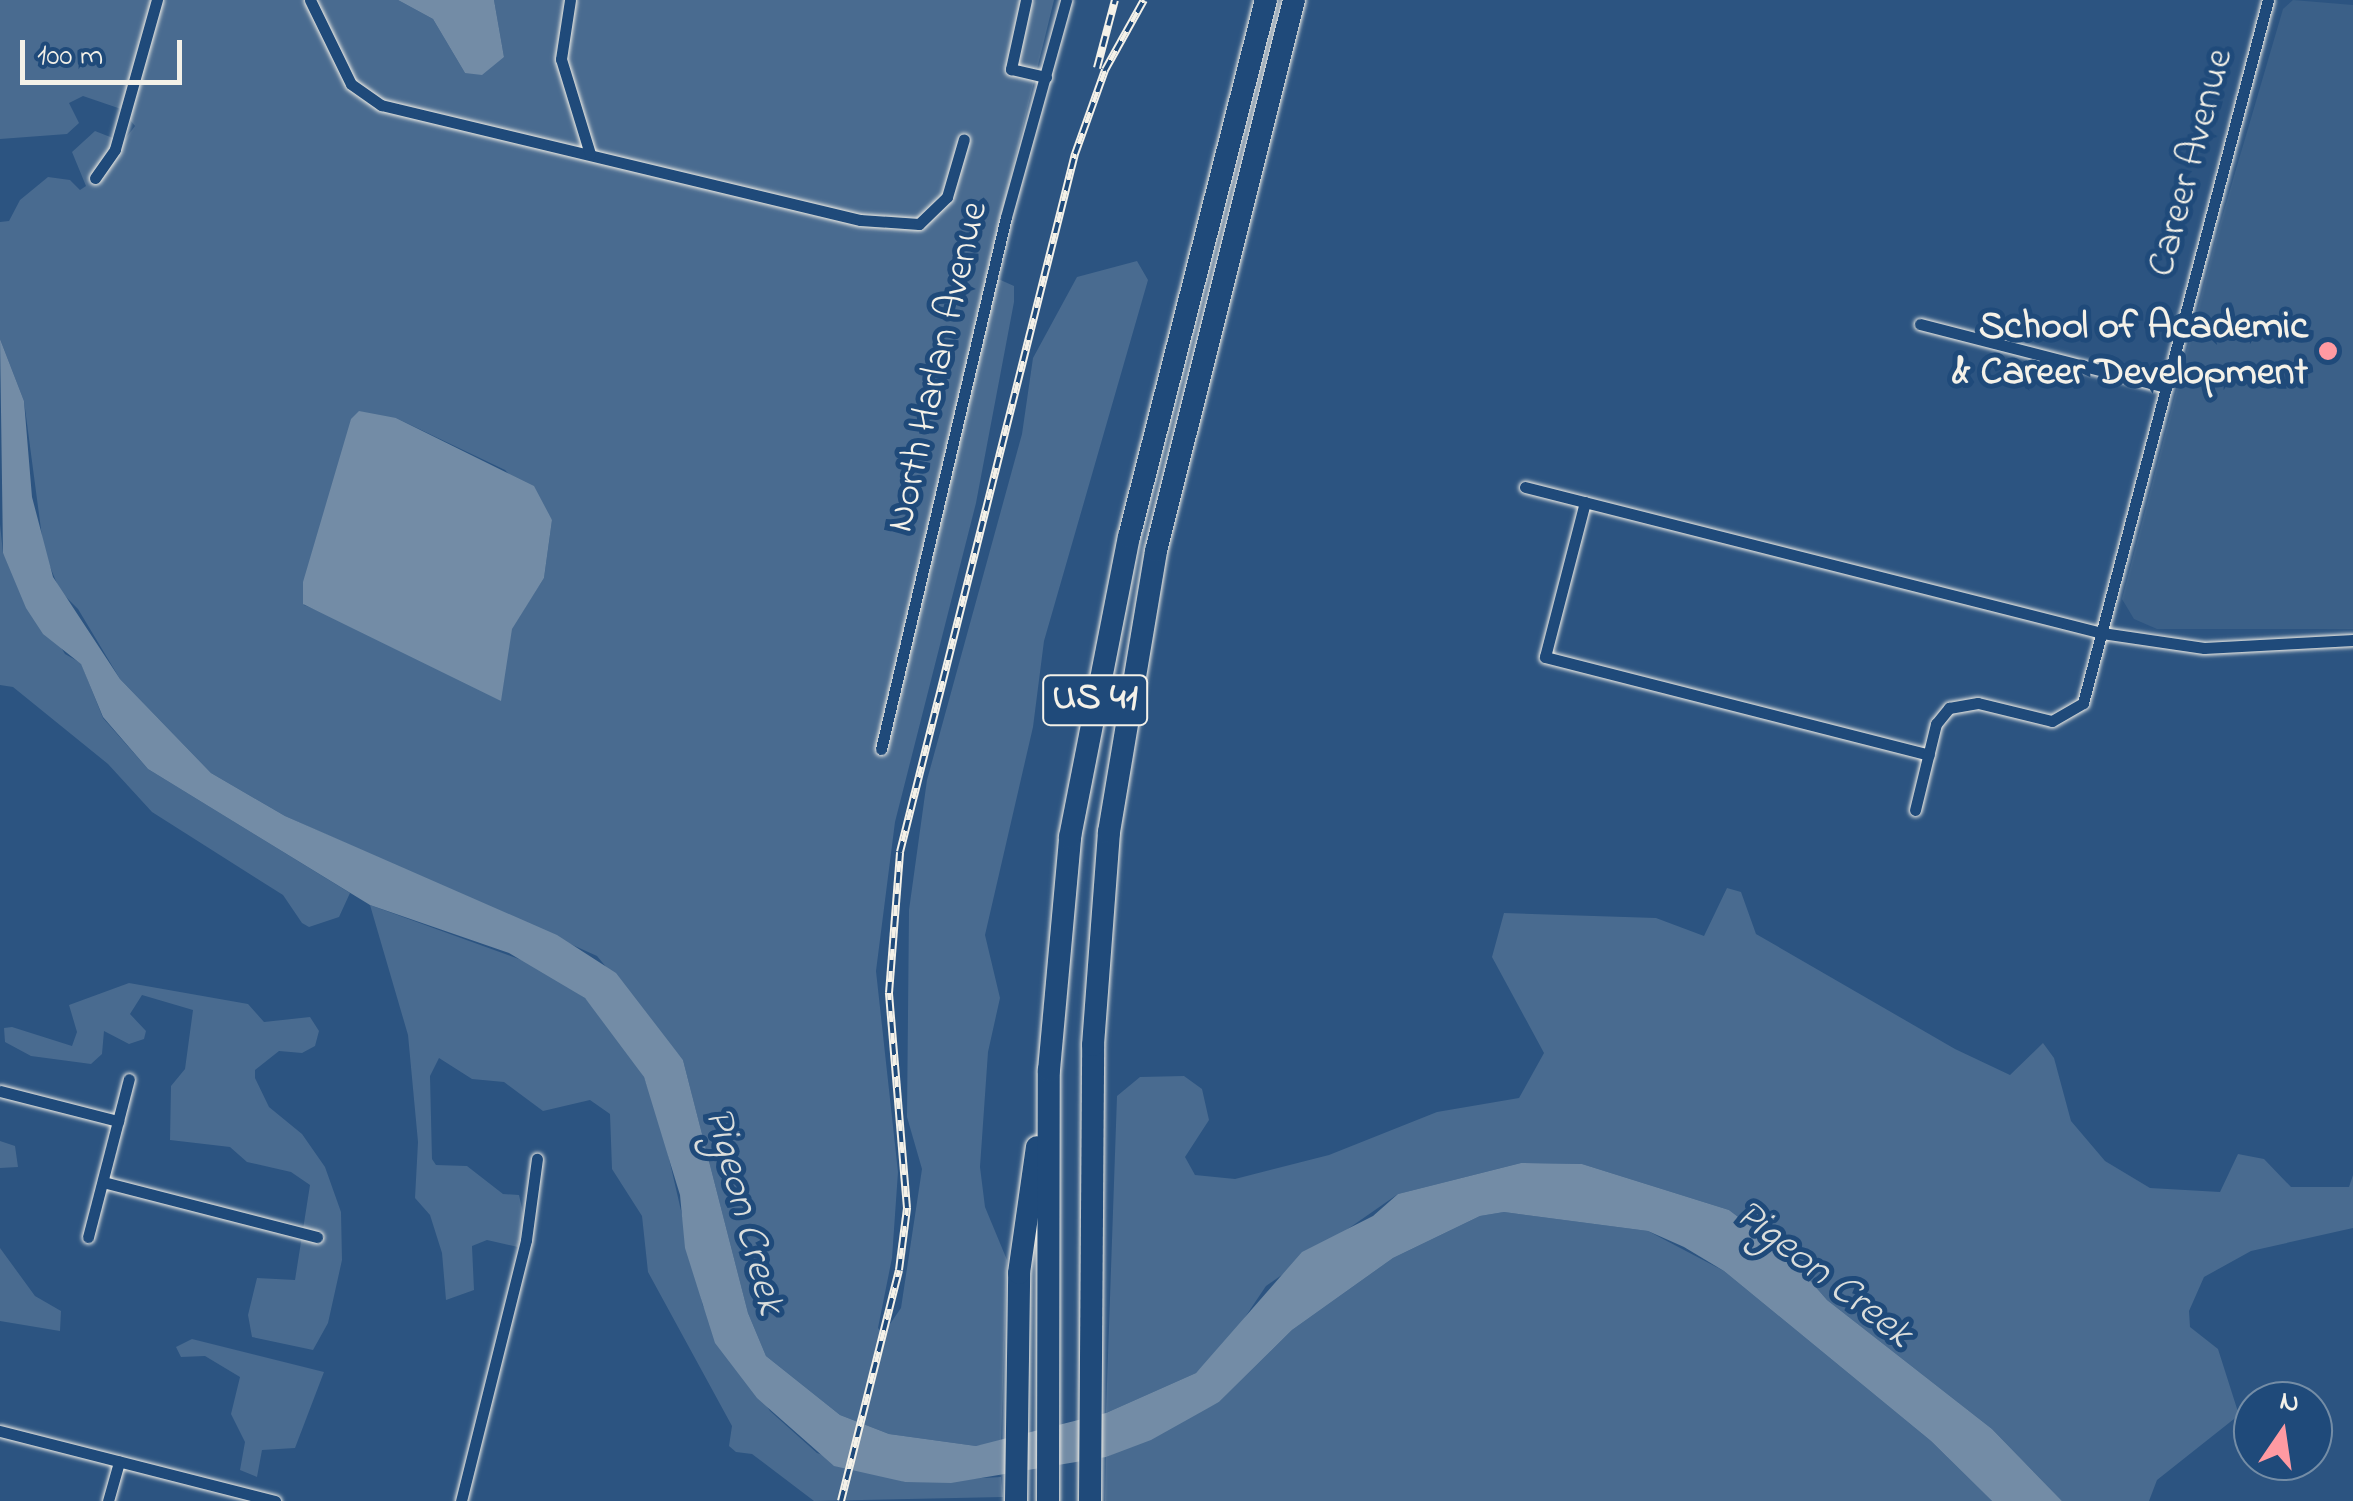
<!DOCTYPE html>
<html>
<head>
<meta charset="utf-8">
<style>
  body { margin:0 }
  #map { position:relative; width:2353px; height:1501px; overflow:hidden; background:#2c5481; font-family:"Indie Flower",sans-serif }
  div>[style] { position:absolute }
  .built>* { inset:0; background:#3b6088 }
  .green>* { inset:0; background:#496b90 }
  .water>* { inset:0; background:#738ca6 }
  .roads { filter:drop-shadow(0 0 2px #f4f1e8) drop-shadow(0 0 2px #f4f1e8) }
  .street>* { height:11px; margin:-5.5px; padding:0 5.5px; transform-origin:5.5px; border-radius:5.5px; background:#1f4a7a }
  .highway>* { height:22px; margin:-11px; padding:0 11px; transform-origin:11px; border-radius:11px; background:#1f4a7a }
  .rail>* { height:8px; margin-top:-4px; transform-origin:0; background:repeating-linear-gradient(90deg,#1f4a7a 0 11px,#f4f1e8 0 22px); box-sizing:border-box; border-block:2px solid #f4f1e8 }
  .dots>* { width:28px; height:28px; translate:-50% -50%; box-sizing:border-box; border:5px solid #1f4a7a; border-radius:50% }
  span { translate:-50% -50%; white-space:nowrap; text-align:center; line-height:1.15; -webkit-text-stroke:10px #1f4a7a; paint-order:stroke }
  .shield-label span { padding:2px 8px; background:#1f4a7a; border:2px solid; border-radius:8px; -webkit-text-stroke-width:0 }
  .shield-label { font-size:38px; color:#f4f1e8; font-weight:700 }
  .street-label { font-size:40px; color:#f4f1e8 }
  .poi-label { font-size:40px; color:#f4f1e8; font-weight:700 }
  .right { translate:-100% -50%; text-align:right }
  .water-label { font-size:42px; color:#dadddb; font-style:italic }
  .north { position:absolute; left:2233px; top:1381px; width:100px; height:100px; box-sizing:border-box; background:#1f4a7a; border:2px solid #748da6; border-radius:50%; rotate:13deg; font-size:28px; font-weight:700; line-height:40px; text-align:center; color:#f4f1e8 }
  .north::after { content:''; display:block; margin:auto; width:35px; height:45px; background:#ff9aa2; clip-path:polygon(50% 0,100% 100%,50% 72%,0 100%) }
  .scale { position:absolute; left:20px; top:40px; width:162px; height:45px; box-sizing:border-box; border:5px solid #f4f1e8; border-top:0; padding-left:12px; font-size:30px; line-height:35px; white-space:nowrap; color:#f4f1e8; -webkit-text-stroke:8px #1f4a7a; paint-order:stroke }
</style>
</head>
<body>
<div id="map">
  <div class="built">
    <i style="clip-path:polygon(2293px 0,2353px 5px,2353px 629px,2157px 629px,2134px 619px,2122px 599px,2218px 231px,2283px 9px)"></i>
  </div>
  <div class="green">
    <i style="clip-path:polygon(evenodd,0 0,398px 0,433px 19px,465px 73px,504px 57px,494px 0,1054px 0,987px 274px,1014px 286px,1014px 302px,976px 503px,895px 822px,876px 971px,898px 1172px,892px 1258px,878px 1328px,883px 1334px,901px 1308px,922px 1169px,907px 1117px,909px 910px,927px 780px,1022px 434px,1033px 358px,1077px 277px,1137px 261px,1148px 280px,1044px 641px,1033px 727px,985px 935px,1000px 998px,988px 1052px,980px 1167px,985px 1207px,1007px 1260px,1001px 1443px,976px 1446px,889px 1434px,840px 1415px,766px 1356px,748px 1313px,683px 1060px,597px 956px,285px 816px,211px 773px,120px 679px,78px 609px,60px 591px,44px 552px,24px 401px,0 339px,0 222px,9px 221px,20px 200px,48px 177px,70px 180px,80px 190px,86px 186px,72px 152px,95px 131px,123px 142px,135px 126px,121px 109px,83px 96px,69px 103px,79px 123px,67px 134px,0 139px,0 0,396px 418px,505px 470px,552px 520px,544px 578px,511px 629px,500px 683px,304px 605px,304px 582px,345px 448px,396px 418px)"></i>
    <i style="clip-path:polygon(0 524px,3px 553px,65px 654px,81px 663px,103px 718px,148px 769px,350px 893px,339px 917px,309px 927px,302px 923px,283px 895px,152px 812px,108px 764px,13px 687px,0 685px)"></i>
    <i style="clip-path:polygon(1727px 888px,1741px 892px,1756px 934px,1955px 1049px,2010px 1075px,2043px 1043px,2054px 1058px,2071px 1121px,2105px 1161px,2150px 1188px,2220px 1192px,2238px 1154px,2264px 1159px,2291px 1187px,2349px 1187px,2353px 1175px,2353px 1228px,2251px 1251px,2204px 1277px,2189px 1311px,2190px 1327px,2218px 1349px,2239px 1415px,2157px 1480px,2149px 1501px,2062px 1501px,1992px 1429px,1827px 1300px,1786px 1253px,1729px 1210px,1582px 1164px,1521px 1163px,1398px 1194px,1266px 1286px,1229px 1341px,1196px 1373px,1106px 1413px,1117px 1096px,1140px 1077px,1184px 1076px,1202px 1089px,1209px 1120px,1185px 1157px,1195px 1175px,1235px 1179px,1329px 1155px,1437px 1112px,1519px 1098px,1544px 1053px,1492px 957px,1504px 913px,1656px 918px,1704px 936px)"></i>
    <i style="clip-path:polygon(370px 905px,538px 966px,585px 998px,615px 1031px,644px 1077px,662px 1128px,703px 1306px,770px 1411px,817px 1453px,905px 1482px,1001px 1477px,1003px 1497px,814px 1501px,752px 1454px,736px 1452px,729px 1446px,732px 1426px,648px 1272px,642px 1216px,612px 1169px,610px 1114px,590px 1100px,543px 1111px,504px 1082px,472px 1079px,439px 1058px,430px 1076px,432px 1159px,436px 1165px,467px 1166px,503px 1194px,519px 1195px,524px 1217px,518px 1247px,487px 1240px,472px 1246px,474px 1290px,446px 1300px,442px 1253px,430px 1215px,415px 1198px,418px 1142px,408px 1035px)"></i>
    <i style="clip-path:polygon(129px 983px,248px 1004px,264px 1022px,310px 1017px,319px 1031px,315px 1046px,302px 1053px,279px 1051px,255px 1070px,255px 1078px,269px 1107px,302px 1134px,325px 1167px,341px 1212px,342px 1260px,328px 1323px,313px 1350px,252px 1337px,248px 1315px,257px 1278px,295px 1280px,310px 1185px,291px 1172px,247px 1162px,230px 1147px,170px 1140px,171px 1086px,185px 1069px,193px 1010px,142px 995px,130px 1014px,146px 1031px,144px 1039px,129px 1044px,104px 1031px,102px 1054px,91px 1064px,31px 1056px,5px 1042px,4px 1028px,12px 1027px,72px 1046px,77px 1032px,69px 1005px)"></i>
    <i style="clip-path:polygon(0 1141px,15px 1146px,18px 1167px,0 1168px)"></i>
    <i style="clip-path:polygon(1504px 1212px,1648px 1231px,1724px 1271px,1931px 1441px,1992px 1501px,1105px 1501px,1106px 1457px,1219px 1402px,1292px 1330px,1393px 1258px,1480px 1216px)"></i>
    <i style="clip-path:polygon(0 1248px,35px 1296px,61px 1311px,60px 1331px,0 1321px)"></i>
    <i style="clip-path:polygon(192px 1339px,324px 1372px,295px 1448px,262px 1450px,257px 1477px,240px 1470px,245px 1442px,231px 1414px,240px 1377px,205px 1356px,181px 1357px,176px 1347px)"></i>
  </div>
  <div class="water">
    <i style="clip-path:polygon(398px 0,494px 0,504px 57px,482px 75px,465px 73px,433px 19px)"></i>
    <i style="clip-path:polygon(0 339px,24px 401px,32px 497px,53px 577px,120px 679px,211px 773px,285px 816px,557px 935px,616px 973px,683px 1060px,748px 1313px,766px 1356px,840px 1415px,889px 1434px,976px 1446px,1106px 1413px,1196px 1373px,1302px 1252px,1373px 1216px,1398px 1194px,1521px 1163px,1582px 1164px,1729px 1210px,1786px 1253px,1827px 1300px,1992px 1429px,2062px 1501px,1992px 1501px,1931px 1441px,1724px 1271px,1684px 1247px,1648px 1231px,1504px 1212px,1480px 1216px,1393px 1258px,1292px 1330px,1219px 1402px,1151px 1440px,1106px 1457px,951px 1483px,905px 1482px,834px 1466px,757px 1398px,715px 1343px,685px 1248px,680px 1195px,644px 1077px,585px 998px,509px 953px,370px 905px,148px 769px,103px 717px,81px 664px,43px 634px,26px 608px,3px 553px)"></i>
    <i style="clip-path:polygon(359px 411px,396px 418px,534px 486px,552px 520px,544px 578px,512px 629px,501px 701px,303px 604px,303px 582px,351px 419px)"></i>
  </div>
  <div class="roads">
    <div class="street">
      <i style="left:310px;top:0;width:93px;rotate:64deg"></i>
      <i style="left:351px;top:84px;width:37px;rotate:35deg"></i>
      <i style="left:381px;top:105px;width:493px;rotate:13.5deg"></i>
      <i style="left:860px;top:220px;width:59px;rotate:3.9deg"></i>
      <i style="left:919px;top:224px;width:39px;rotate:-44deg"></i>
      <i style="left:947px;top:197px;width:60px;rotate:-73.7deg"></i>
      <i style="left:570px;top:0;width:60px;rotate:98.7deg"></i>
      <i style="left:561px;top:59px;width:99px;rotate:73deg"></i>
      <i style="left:1026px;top:0;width:71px;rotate:102.3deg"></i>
      <i style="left:1011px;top:69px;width:36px;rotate:13deg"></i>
      <i style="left:95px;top:178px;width:35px;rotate:-55deg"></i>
      <i style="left:115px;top:149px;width:155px;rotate:-74.3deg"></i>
      <i style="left:1920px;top:324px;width:254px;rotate:14.4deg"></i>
      <i style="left:1525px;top:487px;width:595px;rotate:14.2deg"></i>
      <i style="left:2102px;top:633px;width:103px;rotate:8.4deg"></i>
      <i style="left:2204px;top:648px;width:149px;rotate:-3.1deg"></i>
      <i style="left:1585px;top:502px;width:160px;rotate:104.5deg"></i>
      <i style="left:1545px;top:657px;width:396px;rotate:14.3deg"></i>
      <i style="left:881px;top:749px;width:546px;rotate:-76.78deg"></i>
      <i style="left:1006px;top:217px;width:225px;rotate:-74.5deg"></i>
      <i style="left:1915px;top:810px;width:89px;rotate:-76.3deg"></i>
      <i style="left:1936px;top:724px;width:21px;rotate:-51deg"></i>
      <i style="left:1949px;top:708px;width:29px;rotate:-10deg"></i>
      <i style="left:1978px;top:703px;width:76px;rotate:13.7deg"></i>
      <i style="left:2052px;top:721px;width:36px;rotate:-30deg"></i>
      <i style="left:2083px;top:703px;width:727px;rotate:-75.26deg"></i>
      <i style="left:0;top:1091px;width:122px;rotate:14.3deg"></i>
      <i style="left:103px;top:1182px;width:221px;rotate:14.4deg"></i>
      <i style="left:88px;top:1237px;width:163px;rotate:-75.5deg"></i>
      <i style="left:0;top:1431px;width:284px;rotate:14.3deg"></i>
      <i style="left:108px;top:1501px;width:41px;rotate:-74.2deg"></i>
      <i style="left:461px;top:1501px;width:269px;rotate:-76deg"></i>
      <i style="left:526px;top:1240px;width:82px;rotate:-82.3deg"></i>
    </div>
    <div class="highway">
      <i style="left:1016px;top:1501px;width:228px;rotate:-89.2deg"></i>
      <i style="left:1019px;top:1273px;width:127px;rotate:-81.9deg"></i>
      <i style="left:1048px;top:1501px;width:431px;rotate:-89.9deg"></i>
      <i style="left:1049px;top:1070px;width:234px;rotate:-84.8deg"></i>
      <i style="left:1070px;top:837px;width:306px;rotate:-78.9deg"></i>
      <i style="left:1129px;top:537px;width:554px;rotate:-75.69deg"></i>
      <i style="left:1090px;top:1501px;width:456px;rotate:-89.6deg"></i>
      <i style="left:1093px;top:1045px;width:214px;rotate:-85.7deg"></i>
      <i style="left:1109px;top:832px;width:285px;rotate:-80.5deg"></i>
      <i style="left:1156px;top:551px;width:568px;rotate:-75.94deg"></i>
    </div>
  </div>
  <div class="rail">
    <i style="left:1097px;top:68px;width:70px;rotate:-75.2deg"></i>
    <i style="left:841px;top:1501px;width:238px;rotate:-75.9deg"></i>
    <i style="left:899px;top:1270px;width:63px;rotate:-82.6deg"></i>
    <i style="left:907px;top:1208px;width:216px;rotate:-94.8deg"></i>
    <i style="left:889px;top:993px;width:141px;rotate:-85.5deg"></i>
    <i style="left:900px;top:852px;width:720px;rotate:-75.93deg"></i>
    <i style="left:1075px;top:154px;width:89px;rotate:-70.3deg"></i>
    <i style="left:1105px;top:70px;width:80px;rotate:-60.9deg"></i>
  </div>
  <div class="dots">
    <i style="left:2328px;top:351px;background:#ff9aa2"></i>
  </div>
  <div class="shield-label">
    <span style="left:1095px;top:700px">US 41</span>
  </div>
  <div class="street-label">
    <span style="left:2192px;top:163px;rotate:-75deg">Career Avenue</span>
    <span style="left:939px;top:367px;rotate:-77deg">North Harlan Avenue</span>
  </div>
  <div class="poi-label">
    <span class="right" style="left:2308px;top:351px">School of Academic<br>&amp; Career Development</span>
  </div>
  <div class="water-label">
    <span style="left:743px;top:1211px;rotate:75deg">Pigeon Creek</span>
    <span style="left:1823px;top:1275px;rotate:38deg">Pigeon Creek</span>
  </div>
  <div class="north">N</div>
  <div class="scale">100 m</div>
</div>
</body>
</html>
